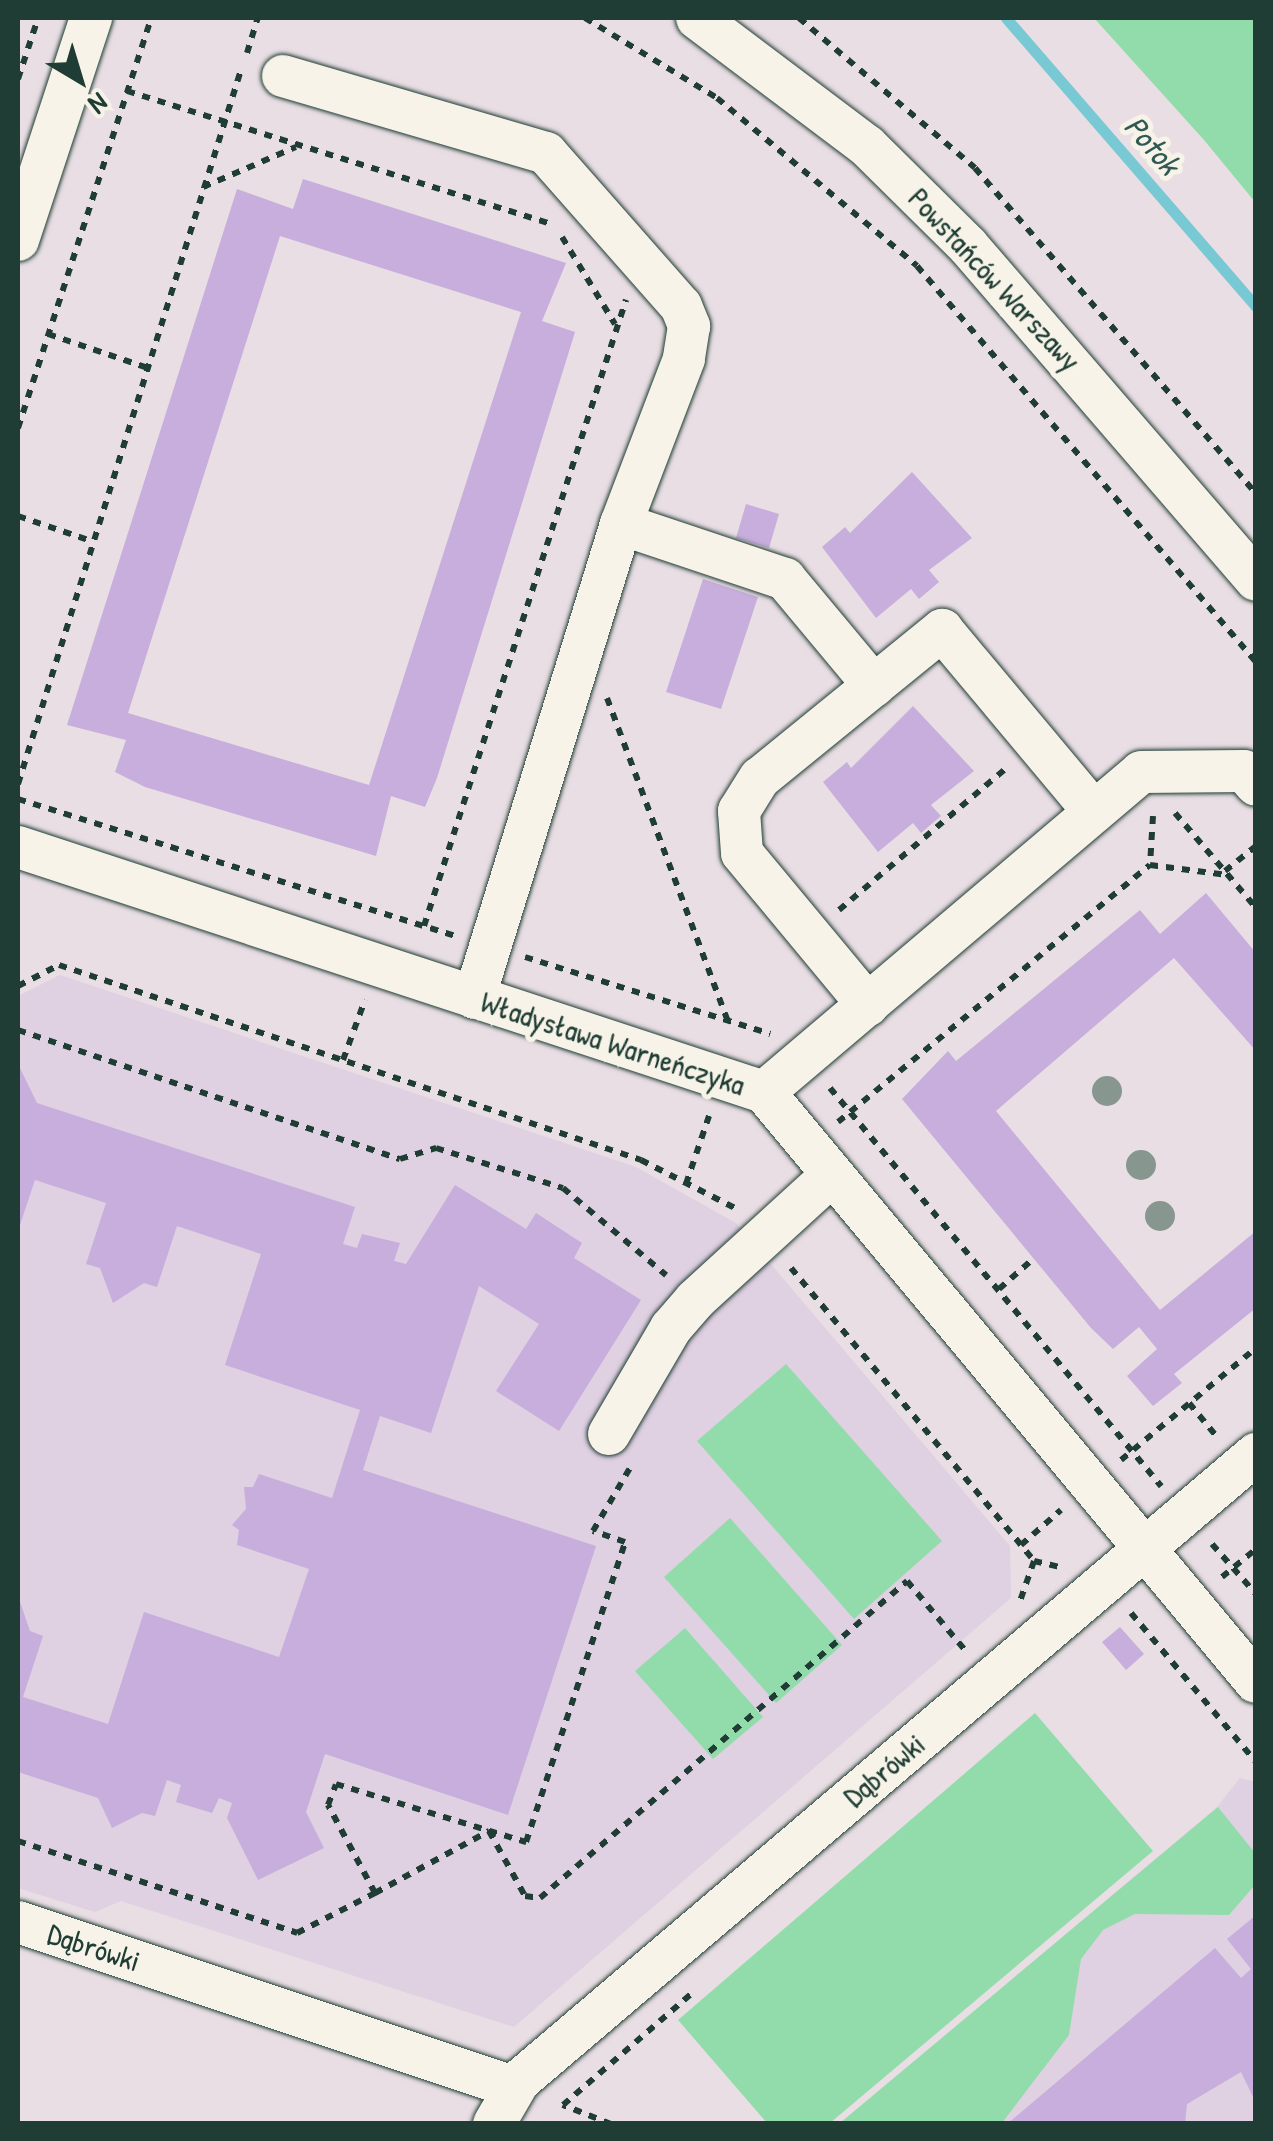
<!DOCTYPE html>
<html>
<head>
<meta charset="utf-8">
<style>
  body { margin:0 }
  #map { position:relative; width:1273px; height:2141px; overflow:hidden; background:#e9dee4; font-family:"Patrick Hand",sans-serif }
  div>[style] { position:absolute }
  .built>* { inset:0; background:#dfd0e2 }
  .green>* { inset:0; background:#92dcab }
  .stream>* { height:11px; margin:-5.5px; padding:0 5.5px; transform-origin:5.5px; border-radius:5.5px; background:#79c9d5 }
  .building>* { inset:0; background:#c8aedc }
  .path>* { height:6px; margin-top:-3px; transform-origin:0; background:repeating-linear-gradient(90deg,#1f3d34 0 8px,transparent 0 16px) }
  .roads { filter:drop-shadow(0 0 2px #1f3d34) drop-shadow(0 0 2px #1f3d34) }
  .minor>* { height:42px; margin:-21px; padding:0 21px; transform-origin:21px; border-radius:21px; background:#f7f3e8 }
  .trees>* { width:30px; height:30px; margin:-15px; border-radius:50%; background:#879790 }
  span { translate:-50% -50%; white-space:nowrap; text-align:center; line-height:1.15; -webkit-text-stroke:10px #f7f3e8; paint-order:stroke }
  .street-label { font-size:30px; color:#1f3d34 }
  .water-label { font-size:32px; color:#315954; font-style:italic }
  .frame { position:absolute; inset:0; border:20px solid #1f3d34; pointer-events:none }
  .north { position:absolute; left:30px; top:30px; width:100px; height:100px; -webkit-text-stroke:8px #f7f3e8; paint-order:stroke; rotate:142deg; font-size:28px; font-weight:700; line-height:40px; text-align:center; color:#1f3d34 }
  .north::after { content:''; display:block; margin:auto; width:35px; height:45px; background:#1f3d34; clip-path:polygon(50% 0,100% 100%,50% 72%,0 100%) }
</style>
</head>
<body>
<div id="map">
  <div class="built">
    <i style="clip-path:polygon(60px 975px,636px 1167px,736px 1223px,1010px 1546px,1011px 1598px,514px 2027px,121px 1901px,95px 1912px,18px 1888px,18px 996px)"></i>
    <i style="clip-path:polygon(1240px 1778px,1255px 1782px,1255px 2123px,840px 2124px,1217px 1807px)"></i>
  </div>
  <div class="green">
    <i style="clip-path:polygon(1094px 18px,1255px 18px,1255px 202px,1204px 140px)"></i>
    <i style="clip-path:polygon(786px 1364px,942px 1541px,854px 1619px,697px 1441px)"></i>
    <i style="clip-path:polygon(730px 1518px,842px 1645px,776px 1703px,664px 1577px)"></i>
    <i style="clip-path:polygon(685px 1628px,763px 1717px,713px 1759px,635px 1671px)"></i>
    <i style="clip-path:polygon(1035px 1713px,1153px 1851px,830px 2123px,767px 2123px,678px 2020px)"></i>
    <i style="clip-path:polygon(1218px 1807px,1255px 1853px,1255px 1885px,1229px 1915px,1135px 1914px,1103px 1930px,1081px 1959px,1069px 2035px,1002px 2123px,840px 2123px)"></i>
  </div>
  <div class="stream">
    <i style="left:1006px;top:18px;width:382px;rotate:49.1deg"></i>
  </div>
  <div class="building">
    <i style="clip-path:polygon(evenodd,303px 179px,566px 263px,542px 321px,575px 332px,437px 778px,425px 807px,391px 796px,376px 856px,145px 787px,115px 772px,126px 740px,67px 725px,237px 189px,293px 209px,303px 179px,280px 236px,521px 312px,369px 785px,128px 713px,280px 236px)"></i>
    <i style="clip-path:polygon(912px 472px,972px 538px,929px 570px,939px 582px,919px 599px,911px 589px,876px 618px,822px 547px,845px 527px,850px 533px)"></i>
    <i style="clip-path:polygon(746px 504px,779px 514px,769px 548px,736px 538px)"></i>
    <i style="clip-path:polygon(703px 579px,758px 597px,721px 709px,666px 692px)"></i>
    <i style="clip-path:polygon(913px 706px,974px 771px,931px 805px,941px 816px,921px 833px,913px 823px,878px 852px,823px 782px,847px 762px,851px 768px)"></i>
    <i style="clip-path:polygon(1206px 893px,1256px 953px,1256px 1051px,1174px 958px,996px 1111px,1160px 1310px,1256px 1231px,1256px 1308px,1174px 1374px,1182px 1383px,1153px 1406px,1127px 1376px,1157px 1349px,1139px 1327px,1113px 1349px,1091px 1328px,902px 1099px,948px 1051px,956px 1061px,1140px 910px,1160px 934px)"></i>
    <i style="clip-path:polygon(18px 1064px,37px 1103px,355px 1207px,343px 1244px,357px 1248px,362px 1234px,400px 1243px,394px 1261px,406px 1264px,455px 1185px,526px 1229px,536px 1213px,582px 1243px,574px 1258px,641px 1300px,559px 1431px,496px 1391px,539px 1324px,479px 1286px,431px 1433px,380px 1416px,363px 1470px,596px 1546px,508px 1815px,325px 1754px,306px 1812px,324px 1848px,258px 1880px,227px 1818px,232px 1803px,219px 1798px,212px 1813px,176px 1802px,181px 1785px,167px 1780px,155px 1816px,142px 1813px,112px 1828px,98px 1798px,18px 1772px,18px 1596px,30px 1631px,43px 1636px,23px 1697px,108px 1724px,144px 1612px,279px 1657px,309px 1569px,237px 1545px,239px 1530px,232px 1525px,246px 1509px,244px 1487px,253px 1487px,259px 1474px,332px 1498px,360px 1410px,225px 1365px,261px 1254px,177px 1226px,157px 1287px,144px 1283px,113px 1303px,100px 1268px,86px 1264px,106px 1203px,35px 1180px,18px 1231px)"></i>
    <i style="clip-path:polygon(1120px 1627px,1144px 1654px,1126px 1670px,1102px 1642px)"></i>
    <i style="clip-path:polygon(1256px 1915px,1256px 2103px,1241px 2072px,1187px 2104px,1185px 2124px,1007px 2124px,1215px 1948px,1241px 1978px,1251px 1969px,1227px 1939px)"></i>
  </div>
  <div class="path">
    <i style="left:585px;top:18px;width:154px;rotate:31.2deg"></i>
    <i style="left:717px;top:98px;width:261px;rotate:40deg"></i>
    <i style="left:917px;top:266px;width:521px;rotate:49.43deg"></i>
    <i style="left:799px;top:18px;width:231px;rotate:40.4deg"></i>
    <i style="left:975px;top:168px;width:430px;rotate:49.2deg"></i>
    <i style="left:247px;top:53px;width:37px;rotate:-73deg"></i>
    <i style="left:18px;top:79px;width:64px;rotate:-71.8deg"></i>
    <i style="left:127px;top:91px;width:445px;rotate:17.4deg"></i>
    <i style="left:203px;top:187px;width:101px;rotate:-23.3deg"></i>
    <i style="left:562px;top:237px;width:102px;rotate:58.7deg"></i>
    <i style="left:48px;top:334px;width:106px;rotate:18.8deg"></i>
    <i style="left:18px;top:428px;width:431px;rotate:-72deg"></i>
    <i style="left:18px;top:516px;width:77px;rotate:18.9deg"></i>
    <i style="left:607px;top:698px;width:345px;rotate:69.5deg"></i>
    <i style="left:18px;top:784px;width:748px;rotate:-72.66deg"></i>
    <i style="left:18px;top:799px;width:458px;rotate:17.4deg"></i>
    <i style="left:1175px;top:813px;width:125px;rotate:49.5deg"></i>
    <i style="left:1153px;top:816px;width:49px;rotate:93.5deg"></i>
    <i style="left:1150px;top:865px;width:78px;rotate:7.4deg"></i>
    <i style="left:1225px;top:871px;width:40px;rotate:-39deg"></i>
    <i style="left:839px;top:910px;width:223px;rotate:-40.3deg"></i>
    <i style="left:424px;top:926px;width:658px;rotate:-72.12deg"></i>
    <i style="left:525px;top:957px;width:257px;rotate:17.4deg"></i>
    <i style="left:18px;top:986px;width:46px;rotate:-27.1deg"></i>
    <i style="left:59px;top:965px;width:614px;rotate:18.52deg"></i>
    <i style="left:641px;top:1160px;width:106px;rotate:27.1deg"></i>
    <i style="left:18px;top:1030px;width:403px;rotate:18.7deg"></i>
    <i style="left:400px;top:1159px;width:38px;rotate:-17deg"></i>
    <i style="left:436px;top:1148px;width:133px;rotate:17.5deg"></i>
    <i style="left:563px;top:1188px;width:135px;rotate:40.2deg"></i>
    <i style="left:343px;top:1060px;width:64px;rotate:-69.9deg"></i>
    <i style="left:830px;top:1088px;width:518px;rotate:50.25deg"></i>
    <i style="left:838px;top:1122px;width:404px;rotate:-39.5deg"></i>
    <i style="left:686px;top:1184px;width:72px;rotate:-71.3deg"></i>
    <i style="left:791px;top:1268px;width:381px;rotate:50.3deg"></i>
    <i style="left:1034px;top:1561px;width:42px;rotate:109.3deg"></i>
    <i style="left:999px;top:1289px;width:45px;rotate:-41.4deg"></i>
    <i style="left:1189px;top:1403px;width:44px;rotate:50.5deg"></i>
    <i style="left:1121px;top:1460px;width:175px;rotate:-39.7deg"></i>
    <i style="left:1212px;top:1544px;width:67px;rotate:48.7deg"></i>
    <i style="left:1021px;top:1545px;width:53px;rotate:-41.2deg"></i>
    <i style="left:1034px;top:1561px;width:26px;rotate:13deg"></i>
    <i style="left:1222px;top:1577px;width:44px;rotate:-39.5deg"></i>
    <i style="left:1131px;top:1613px;width:194px;rotate:50deg"></i>
    <i style="left:18px;top:1841px;width:294px;rotate:18.2deg"></i>
    <i style="left:297px;top:1933px;width:88px;rotate:-27.1deg"></i>
    <i style="left:375px;top:1893px;width:100px;rotate:-118.1deg"></i>
    <i style="left:328px;top:1805px;width:22px;rotate:-69deg"></i>
    <i style="left:336px;top:1784px;width:199px;rotate:17deg"></i>
    <i style="left:526px;top:1842px;width:316px;rotate:-71.7deg"></i>
    <i style="left:625px;top:1542px;width:34px;rotate:-161deg"></i>
    <i style="left:593px;top:1531px;width:73px;rotate:-59.6deg"></i>
    <i style="left:375px;top:1893px;width:130px;rotate:-28.5deg"></i>
    <i style="left:489px;top:1831px;width:74px;rotate:61deg"></i>
    <i style="left:525px;top:1896px;width:15px;rotate:8deg"></i>
    <i style="left:540px;top:1898px;width:485px;rotate:-40.8deg"></i>
    <i style="left:907px;top:1581px;width:89px;rotate:50deg"></i>
    <i style="left:611px;top:2124px;width:52px;rotate:-158.4deg"></i>
    <i style="left:563px;top:2105px;width:169px;rotate:-40.9deg"></i>
  </div>
  <div class="roads">
    <div class="minor">
      <i style="left:697px;top:18px;width:213px;rotate:37deg"></i>
      <i style="left:867px;top:146px;width:142px;rotate:44.7deg"></i>
      <i style="left:968px;top:246px;width:441px;rotate:49.2deg"></i>
      <i style="left:283px;top:76px;width:274px;rotate:16.3deg"></i>
      <i style="left:546px;top:153px;width:204px;rotate:48.6deg"></i>
      <i style="left:681px;top:306px;width:22px;rotate:68deg"></i>
      <i style="left:689px;top:326px;width:33px;rotate:99deg"></i>
      <i style="left:684px;top:359px;width:177px;rotate:110.9deg"></i>
      <i style="left:621px;top:524px;width:496px;rotate:107.2deg"></i>
      <i style="left:18px;top:240px;width:234px;rotate:-71.8deg"></i>
      <i style="left:621px;top:524px;width:173px;rotate:18.5deg"></i>
      <i style="left:785px;top:579px;width:139px;rotate:50.2deg"></i>
      <i style="left:18px;top:847px;width:785px;rotate:18.18deg"></i>
      <i style="left:764px;top:1092px;width:768px;rotate:50.18deg"></i>
      <i style="left:868px;top:1005px;width:197px;rotate:-129.7deg"></i>
      <i style="left:742px;top:853px;width:42px;rotate:-94.1deg"></i>
      <i style="left:739px;top:811px;width:39px;rotate:-58deg"></i>
      <i style="left:760px;top:778px;width:235px;rotate:-39.1deg"></i>
      <i style="left:942px;top:630px;width:237px;rotate:50.1deg"></i>
      <i style="left:764px;top:1092px;width:494px;rotate:-40.3deg"></i>
      <i style="left:1141px;top:772px;width:103px;rotate:-0.6deg"></i>
      <i style="left:1244px;top:771px;width:18px;rotate:49deg"></i>
      <i style="left:609px;top:1434px;width:123px;rotate:-59.7deg"></i>
      <i style="left:671px;top:1328px;width:37px;rotate:-49deg"></i>
      <i style="left:695px;top:1300px;width:184px;rotate:-42.4deg"></i>
      <i style="left:18px;top:1922px;width:522px;rotate:18.43deg"></i>
      <i style="left:494px;top:2124px;width:50px;rotate:-59.8deg"></i>
      <i style="left:519px;top:2081px;width:968px;rotate:-40.39deg"></i>
    </div>
  </div>
  <div class="trees">
    <i style="left:1107px;top:1091px"></i>
    <i style="left:1141px;top:1165px"></i>
    <i style="left:1160px;top:1216px"></i>
  </div>
  <div class="street-label">
    <span style="left:995px;top:279px;rotate:47deg">Powstańców Warszawy</span>
    <span style="left:613px;top:1043px;rotate:18deg">Władysława Warneńczyka</span>
    <span style="left:884px;top:1770px;rotate:-40deg">Dąbrówki</span>
    <span style="left:94px;top:1947px;rotate:18deg">Dąbrówki</span>
  </div>
  <div class="water-label">
    <span style="left:1152px;top:145px;rotate:49deg">Potok</span>
  </div>
  <div class="frame"></div>
  <div class="north">N</div>
</div>
</body>
</html>
